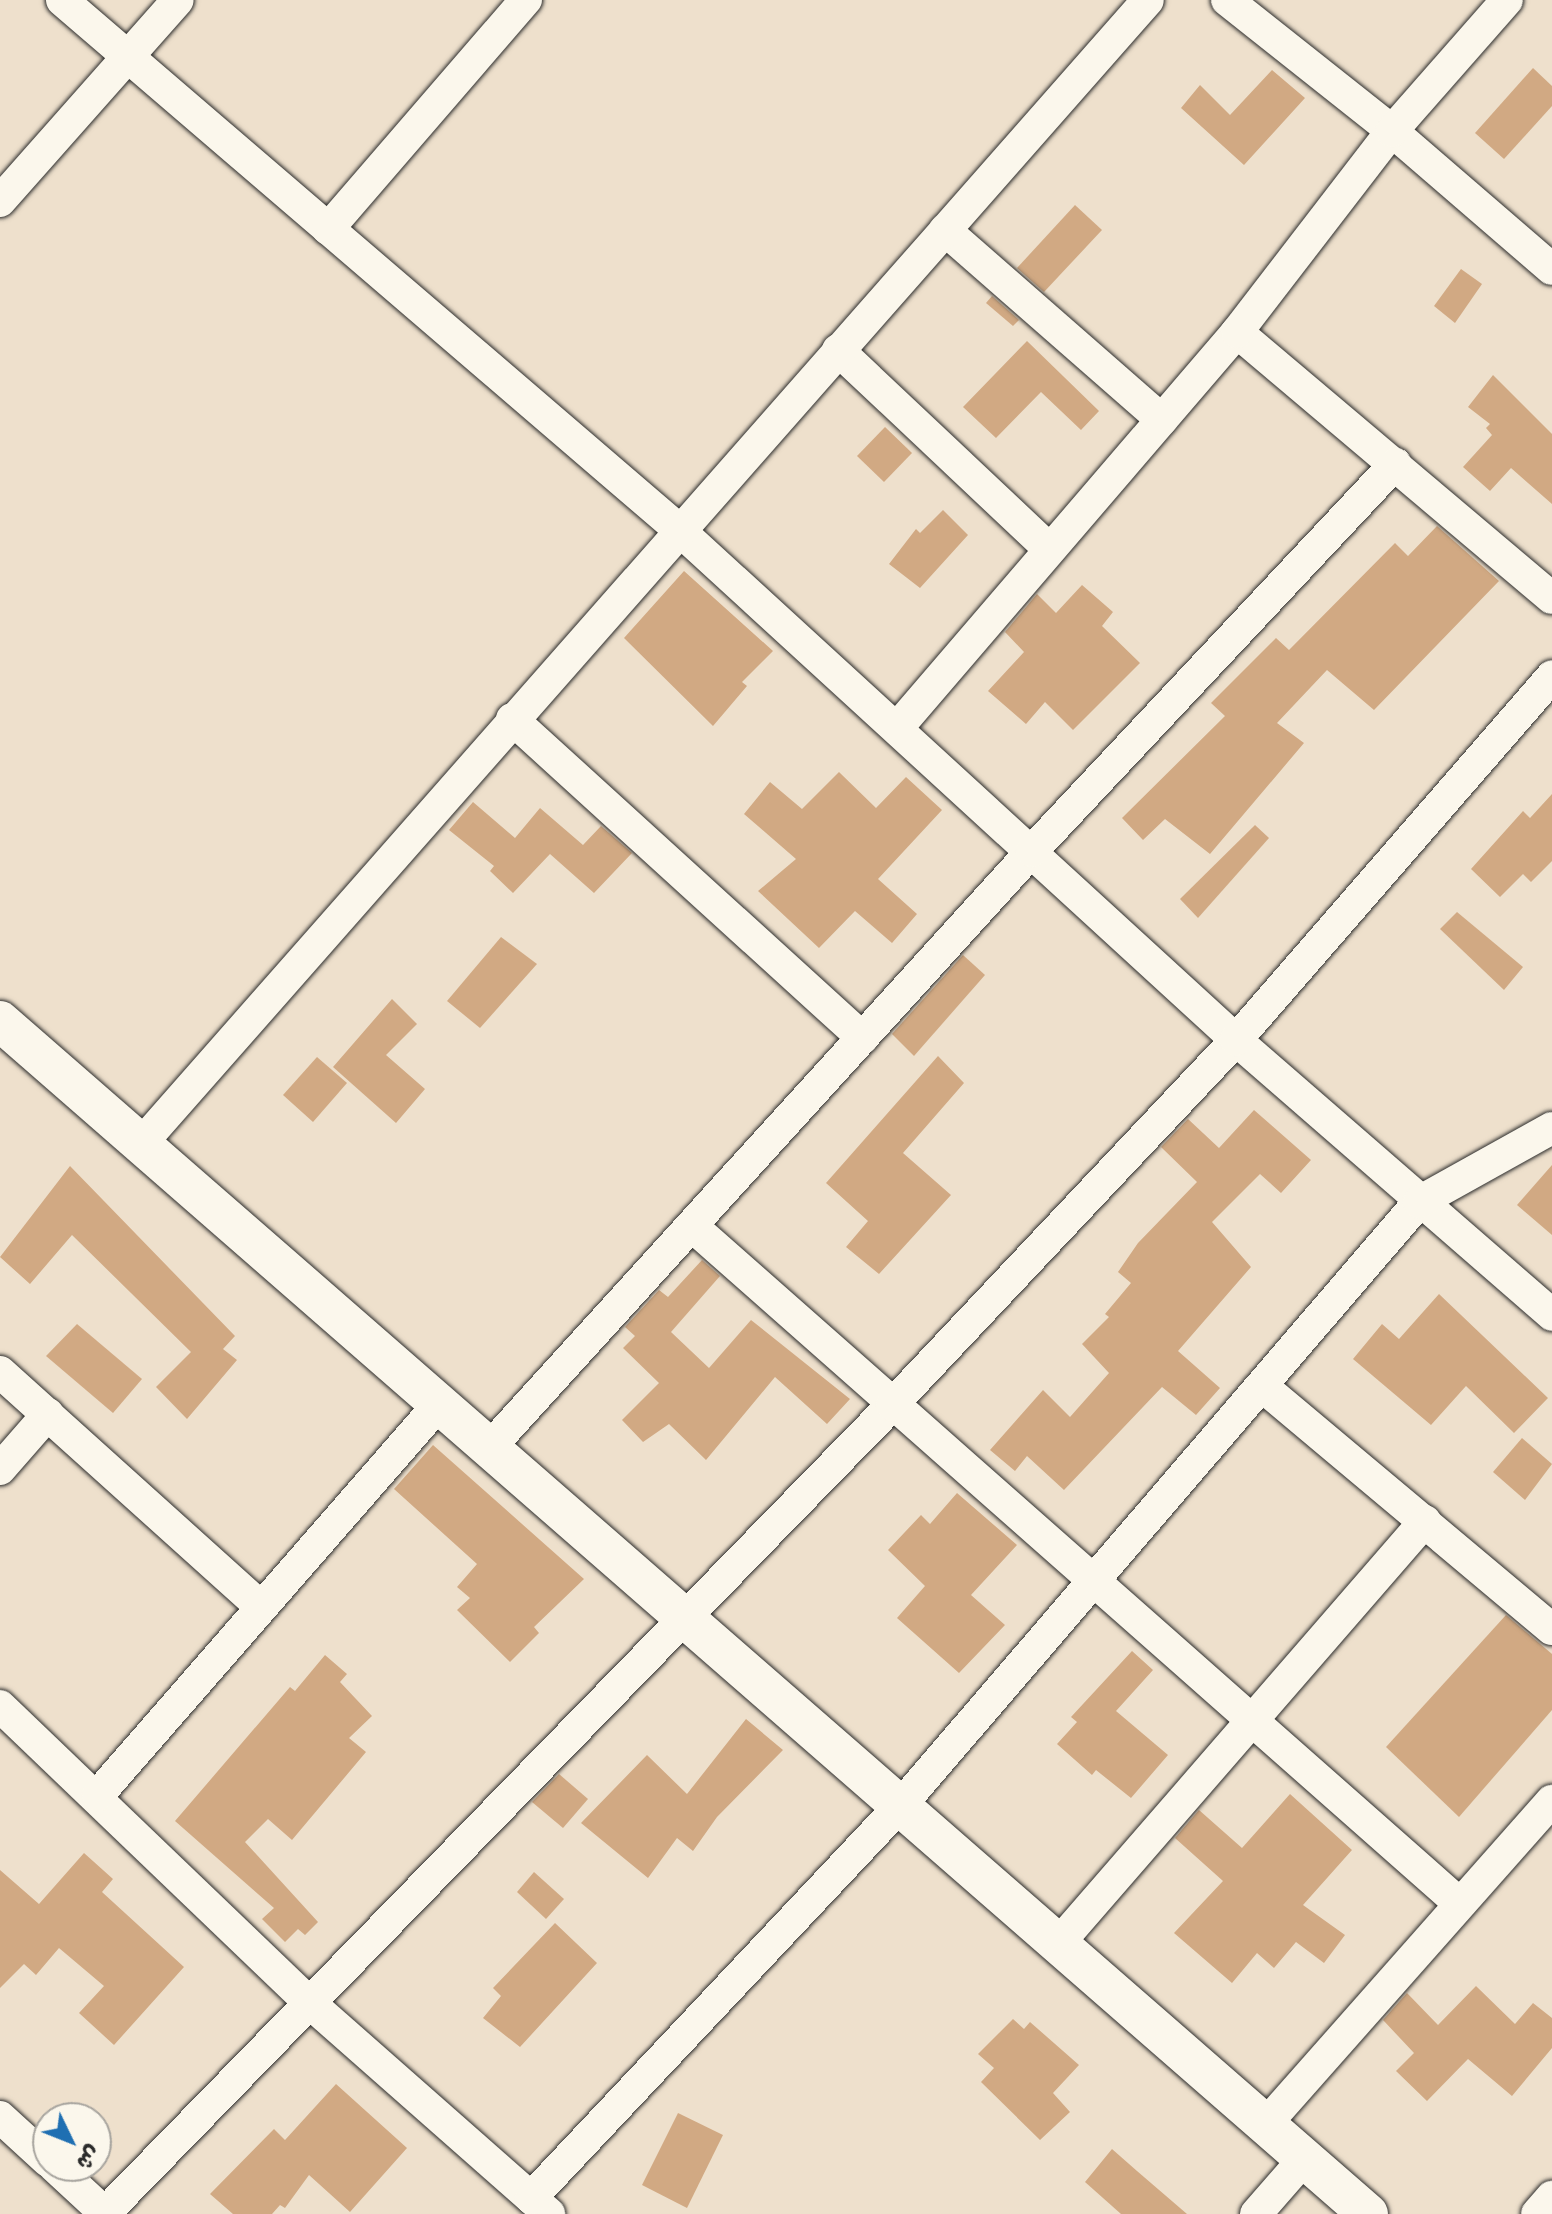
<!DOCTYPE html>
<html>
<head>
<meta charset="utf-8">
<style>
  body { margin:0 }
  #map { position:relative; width:1552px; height:2214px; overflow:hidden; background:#eee0cc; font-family:"Balsamiq Sans","Playpen Sans Arabic",sans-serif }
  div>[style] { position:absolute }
  .building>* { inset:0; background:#d1a983 }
  .roads { filter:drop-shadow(0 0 2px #2b2b2b) drop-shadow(0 0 2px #2b2b2b) }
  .minor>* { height:32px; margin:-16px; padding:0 16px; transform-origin:16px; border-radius:16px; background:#fbf7ec }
  .tertiary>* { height:40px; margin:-20px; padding:0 20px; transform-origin:20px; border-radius:20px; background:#fbf7ec }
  span { translate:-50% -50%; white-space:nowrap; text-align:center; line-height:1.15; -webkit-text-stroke:8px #fbf7ec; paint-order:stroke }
  .north { position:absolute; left:32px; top:2102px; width:80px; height:80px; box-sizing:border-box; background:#fbf7ec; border:2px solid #a8a59f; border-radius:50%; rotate:133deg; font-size:22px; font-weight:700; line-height:32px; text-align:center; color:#2b2b2b }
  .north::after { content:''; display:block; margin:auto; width:28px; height:36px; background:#1f6fb2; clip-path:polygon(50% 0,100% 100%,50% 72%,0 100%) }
</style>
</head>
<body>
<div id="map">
  <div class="building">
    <i style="clip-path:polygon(1533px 68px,1552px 86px,1552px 106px,1504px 159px,1475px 133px)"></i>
    <i style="clip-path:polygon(1272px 70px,1305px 98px,1244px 165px,1181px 108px,1200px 85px,1230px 115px)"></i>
    <i style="clip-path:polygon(1075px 205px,1102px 230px,1044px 292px,1017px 268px)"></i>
    <i style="clip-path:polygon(1461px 269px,1482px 284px,1455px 323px,1434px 306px)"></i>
    <i style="clip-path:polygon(992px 296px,1019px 320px,1013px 326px,986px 303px)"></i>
    <i style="clip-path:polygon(1027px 341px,1099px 411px,1081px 430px,1041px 392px,996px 438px,963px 407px)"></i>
    <i style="clip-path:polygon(1493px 375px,1552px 434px,1552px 504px,1511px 468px,1490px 491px,1463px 467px,1492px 435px,1486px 428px,1490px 424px,1468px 407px)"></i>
    <i style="clip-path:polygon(885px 427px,912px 453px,884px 482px,857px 456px)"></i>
    <i style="clip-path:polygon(943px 510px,968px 535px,920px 588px,889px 564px,916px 529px,920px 533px)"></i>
    <i style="clip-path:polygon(1437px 526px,1499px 581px,1374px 710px,1327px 670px,1277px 723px,1304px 743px,1210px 854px,1165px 819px,1143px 840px,1122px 818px,1225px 716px,1211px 703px,1276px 638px,1289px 650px,1395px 543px,1408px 556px)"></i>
    <i style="clip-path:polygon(684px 571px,773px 651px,742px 682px,747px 686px,713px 726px,624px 638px)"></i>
    <i style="clip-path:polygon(1082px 585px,1113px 612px,1102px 626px,1140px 663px,1073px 730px,1045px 702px,1026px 724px,988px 691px,1024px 652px,1005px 632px,1037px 594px,1056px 613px)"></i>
    <i style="clip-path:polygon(839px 772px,876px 808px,906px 777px,942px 810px,878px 879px,917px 914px,892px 943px,855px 911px,819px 948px,758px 891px,796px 859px,744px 814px,770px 782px,802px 809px)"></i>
    <i style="clip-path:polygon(1552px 794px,1552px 861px,1531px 882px,1523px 874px,1500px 897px,1471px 869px,1523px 811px,1530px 818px)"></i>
    <i style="clip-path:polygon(473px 802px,515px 838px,540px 808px,583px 845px,601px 826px,632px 853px,594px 893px,550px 854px,513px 893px,490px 871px,494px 866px,449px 830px)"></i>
    <i style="clip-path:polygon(1255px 825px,1269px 838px,1198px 918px,1180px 899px)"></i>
    <i style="clip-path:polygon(1457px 912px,1523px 967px,1504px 990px,1440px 929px)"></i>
    <i style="clip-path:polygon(501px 937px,537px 964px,480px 1028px,447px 1001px)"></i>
    <i style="clip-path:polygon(963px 955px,985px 975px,914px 1056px,892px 1034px)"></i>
    <i style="clip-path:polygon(392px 999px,417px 1024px,386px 1055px,425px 1089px,396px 1123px,333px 1067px)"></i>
    <i style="clip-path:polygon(938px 1056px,964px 1083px,903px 1153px,951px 1195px,879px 1274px,846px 1247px,868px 1221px,826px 1183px)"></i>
    <i style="clip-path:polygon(317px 1057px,347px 1083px,313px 1122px,283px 1095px)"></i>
    <i style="clip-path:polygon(1254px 1110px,1311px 1160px,1281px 1193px,1260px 1174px,1212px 1222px,1251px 1267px,1178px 1351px,1220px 1388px,1196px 1415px,1162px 1387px,1064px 1490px,1027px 1456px,1015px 1471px,990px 1450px,1043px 1390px,1070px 1417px,1109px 1373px,1082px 1344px,1109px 1317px,1105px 1314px,1131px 1283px,1118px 1272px,1138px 1243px,1197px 1182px,1161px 1147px,1188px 1119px,1219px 1148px)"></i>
    <i style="clip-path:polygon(1552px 1165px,1552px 1235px,1517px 1205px)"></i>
    <i style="clip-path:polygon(70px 1166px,235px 1336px,223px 1349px,237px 1360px,187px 1419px,156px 1387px,191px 1352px,72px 1235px,30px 1284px,0 1257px)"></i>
    <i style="clip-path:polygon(702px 1260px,720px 1276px,671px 1332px,709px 1368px,751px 1320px,850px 1399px,827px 1424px,775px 1377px,706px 1460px,669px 1424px,643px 1442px,622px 1420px,659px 1383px,623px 1348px,635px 1336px,625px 1327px,659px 1290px,668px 1297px)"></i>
    <i style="clip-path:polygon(1439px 1294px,1548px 1398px,1514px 1433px,1466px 1386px,1431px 1425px,1353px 1359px,1382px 1324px,1399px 1339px)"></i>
    <i style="clip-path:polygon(77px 1324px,142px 1379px,113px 1413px,46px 1356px)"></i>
    <i style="clip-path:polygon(1522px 1438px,1552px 1464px,1525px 1500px,1493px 1472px)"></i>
    <i style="clip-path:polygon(433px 1445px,584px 1579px,534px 1627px,539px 1633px,510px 1662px,457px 1610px,470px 1598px,457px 1587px,477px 1564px,394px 1489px)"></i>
    <i style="clip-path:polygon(957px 1493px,1017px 1545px,971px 1595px,1005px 1625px,959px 1673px,897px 1618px,925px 1586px,888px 1550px,921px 1515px,930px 1524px)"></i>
    <i style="clip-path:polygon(1506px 1615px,1552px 1654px,1552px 1710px,1459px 1817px,1386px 1747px)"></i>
    <i style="clip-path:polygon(1132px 1651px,1153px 1670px,1116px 1711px,1168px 1755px,1131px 1798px,1096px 1770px,1092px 1775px,1057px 1744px,1077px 1722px,1071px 1717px)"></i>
    <i style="clip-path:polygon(325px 1655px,347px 1674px,340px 1682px,372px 1716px,349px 1738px,366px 1752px,292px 1840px,268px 1819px,245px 1842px,318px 1922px,305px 1935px,298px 1929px,285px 1942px,262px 1919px,274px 1908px,175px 1821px,290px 1687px,295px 1691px)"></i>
    <i style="clip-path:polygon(746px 1719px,783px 1750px,717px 1817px,693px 1851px,677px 1838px,648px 1878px,581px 1823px,647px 1755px,687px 1794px)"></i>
    <i style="clip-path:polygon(559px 1774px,588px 1799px,563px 1828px,532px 1802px)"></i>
    <i style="clip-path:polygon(1290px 1794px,1352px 1850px,1303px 1905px,1345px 1935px,1324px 1963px,1296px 1942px,1274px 1968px,1257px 1953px,1232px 1983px,1174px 1933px,1223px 1881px,1175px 1838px,1199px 1810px,1242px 1848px)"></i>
    <i style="clip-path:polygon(84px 1853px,113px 1879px,102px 1892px,184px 1967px,114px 2045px,79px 2013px,104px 1986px,59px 1948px,36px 1975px,24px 1964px,0 1988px,0 1870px,39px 1904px)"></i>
    <i style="clip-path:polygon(534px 1872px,564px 1899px,546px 1919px,517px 1892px)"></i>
    <i style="clip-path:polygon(555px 1923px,597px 1963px,520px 2047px,483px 2018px,501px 1996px,493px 1988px)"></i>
    <i style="clip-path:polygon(1476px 1986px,1515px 2024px,1533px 2003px,1552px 2018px,1552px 2048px,1512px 2096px,1468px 2059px,1427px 2101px,1396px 2071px,1414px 2053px,1383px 2020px,1407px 1993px,1438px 2025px)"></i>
    <i style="clip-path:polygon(1013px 2019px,1024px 2029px,1030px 2022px,1079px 2065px,1053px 2093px,1070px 2112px,1040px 2140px,981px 2082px,994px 2068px,978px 2054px)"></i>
    <i style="clip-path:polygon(336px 2084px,407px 2148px,350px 2212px,309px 2175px,285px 2208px,280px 2205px,272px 2214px,233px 2214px,210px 2194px,274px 2129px,285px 2140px)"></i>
    <i style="clip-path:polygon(678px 2113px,723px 2135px,687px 2208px,642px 2185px)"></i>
    <i style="clip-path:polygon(1112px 2149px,1137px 2171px,1187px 2214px,1121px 2214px,1085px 2182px)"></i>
  </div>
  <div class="roads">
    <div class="minor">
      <i style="left:62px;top:0;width:812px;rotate:40.65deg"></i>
      <i style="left:678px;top:529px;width:757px;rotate:42.48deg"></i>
      <i style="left:1236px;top:1040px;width:419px;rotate:41deg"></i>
      <i style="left:1227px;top:0;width:211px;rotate:38.4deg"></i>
      <i style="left:1392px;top:131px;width:211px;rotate:40.8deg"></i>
      <i style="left:0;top:201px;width:268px;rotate:-48.5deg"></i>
      <i style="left:328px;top:229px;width:303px;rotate:-49.2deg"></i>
      <i style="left:945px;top:230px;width:288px;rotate:41.2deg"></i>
      <i style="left:1237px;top:332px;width:412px;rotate:40.2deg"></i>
      <i style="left:838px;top:350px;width:287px;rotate:43.3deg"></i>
      <i style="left:512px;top:719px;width:474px;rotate:42.3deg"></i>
      <i style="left:898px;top:727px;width:521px;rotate:-49.36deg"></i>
      <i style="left:1237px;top:332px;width:254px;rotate:-52.4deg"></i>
      <i style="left:1392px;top:131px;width:174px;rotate:-48.7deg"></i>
      <i style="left:140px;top:1145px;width:1525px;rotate:-48.64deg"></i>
      <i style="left:692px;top:1226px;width:1024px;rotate:41.44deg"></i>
      <i style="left:0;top:1372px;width:351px;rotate:42deg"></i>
      <i style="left:1262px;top:1386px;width:378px;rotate:40deg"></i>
      <i style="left:491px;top:1446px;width:804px;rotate:-47.72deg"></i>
      <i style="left:1032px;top:851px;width:531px;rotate:-46.83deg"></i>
      <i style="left:0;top:1469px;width:73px;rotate:-48.9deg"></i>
      <i style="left:0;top:1706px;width:429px;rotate:43.8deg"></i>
      <i style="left:310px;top:2003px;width:319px;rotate:41.4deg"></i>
      <i style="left:98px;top:1795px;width:520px;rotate:-48.9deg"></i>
      <i style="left:1058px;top:1944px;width:560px;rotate:-49.05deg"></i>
      <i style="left:0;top:2117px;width:65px;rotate:42.5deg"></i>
      <i style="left:1265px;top:2125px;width:433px;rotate:-48.5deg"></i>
      <i style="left:54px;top:2166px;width:71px;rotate:42.7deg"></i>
      <i style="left:531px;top:2198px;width:538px;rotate:-46.73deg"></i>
      <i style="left:900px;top:1806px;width:796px;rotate:-49.33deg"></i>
      <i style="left:1419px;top:1202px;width:152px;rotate:-29.1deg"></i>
      <i style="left:104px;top:2214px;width:1129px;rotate:-45.75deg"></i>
      <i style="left:892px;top:1405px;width:502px;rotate:-46.7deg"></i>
      <i style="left:1236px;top:1040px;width:482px;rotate:-49deg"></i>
      <i style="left:1256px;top:2214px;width:73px;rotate:-48.9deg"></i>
      <i style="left:1537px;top:2214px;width:23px;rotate:-49deg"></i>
    </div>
    <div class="tertiary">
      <i style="left:0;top:1021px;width:1815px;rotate:41.09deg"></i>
    </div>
  </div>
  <div class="north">ش</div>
</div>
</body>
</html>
